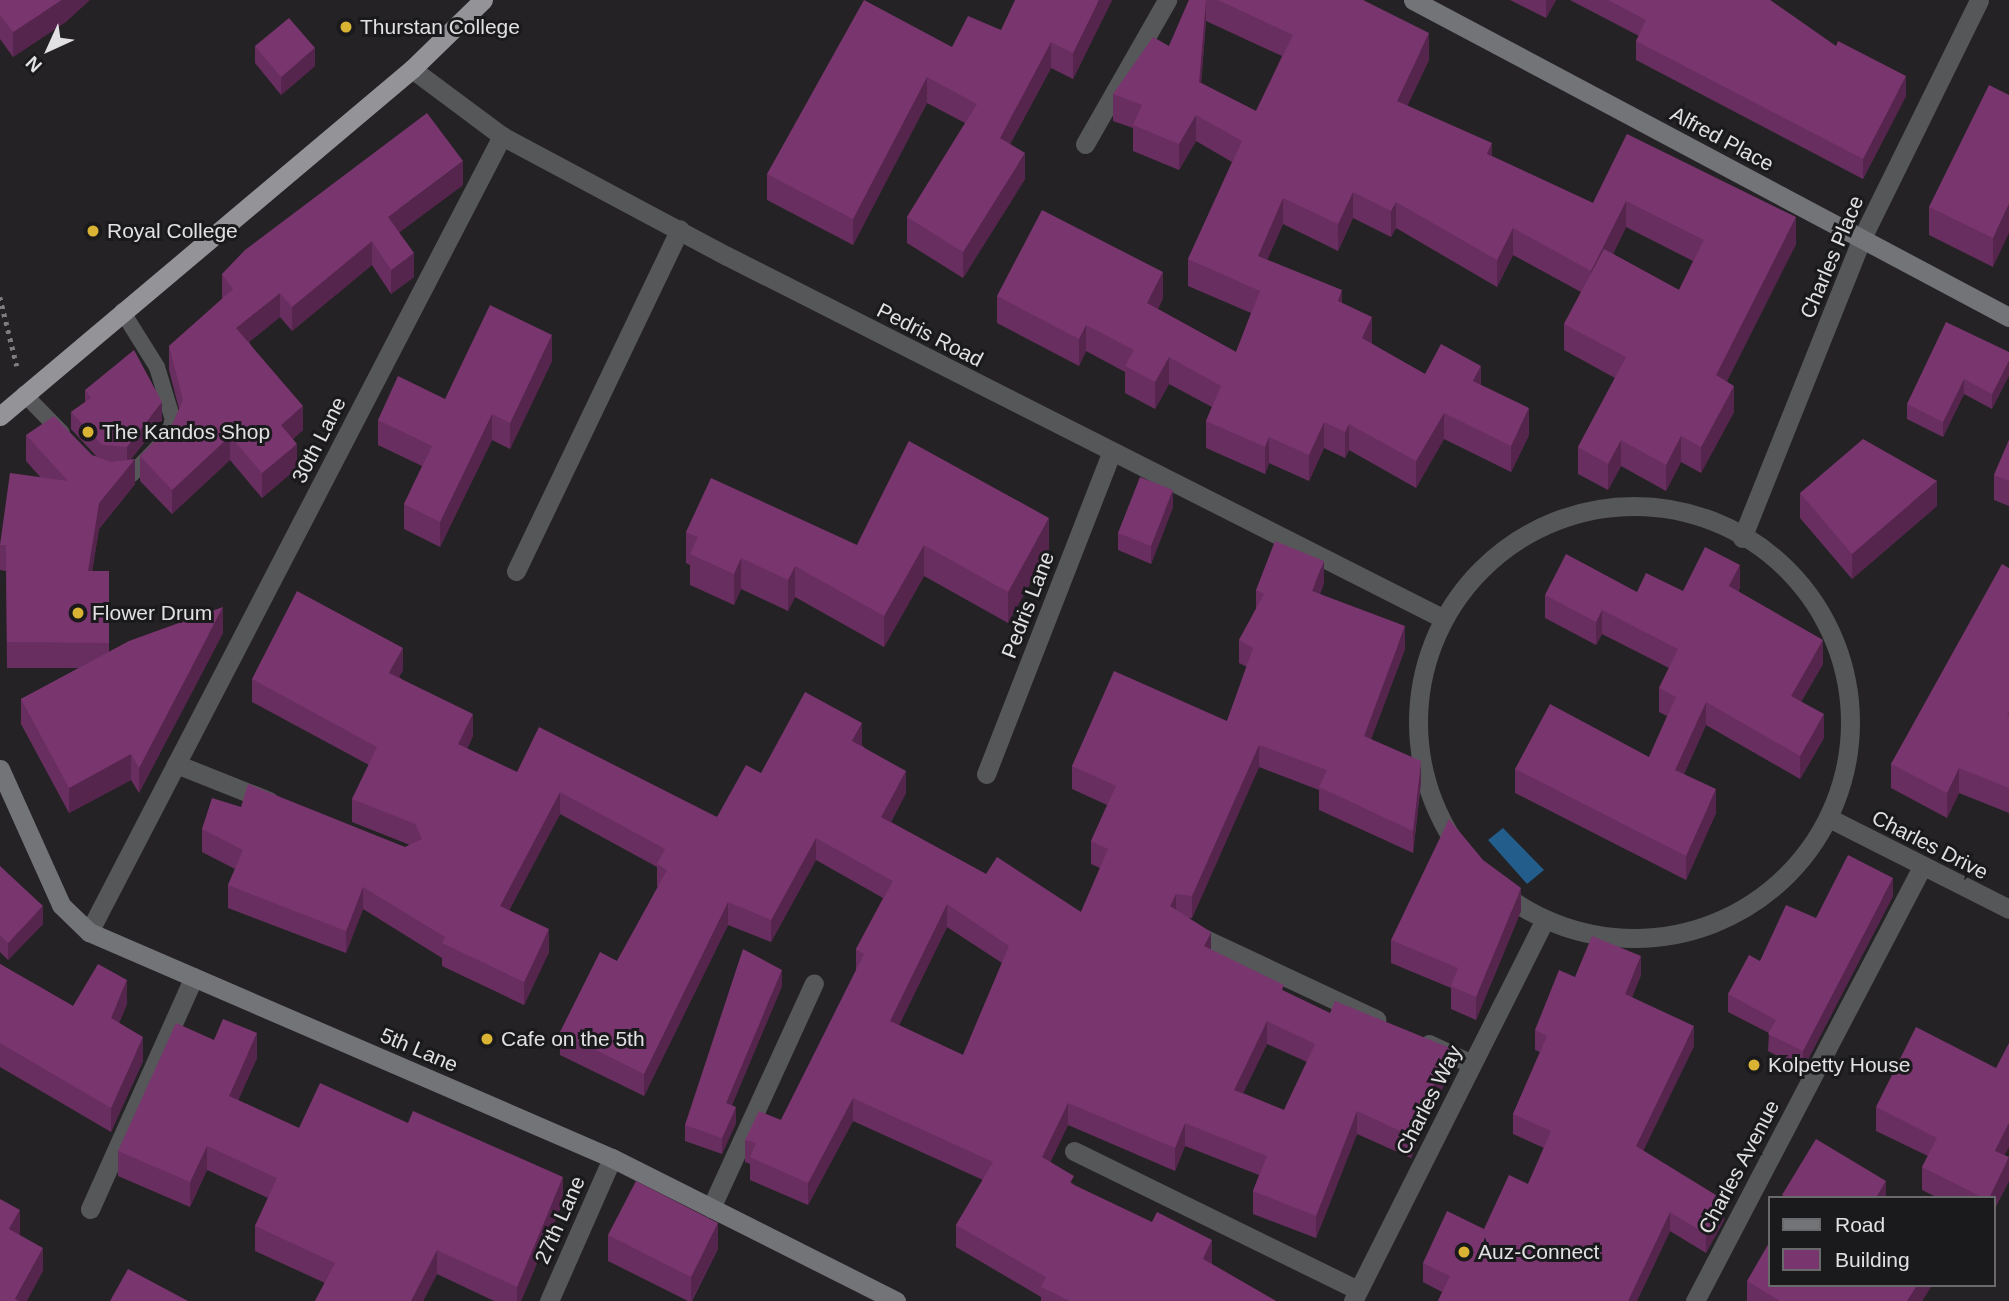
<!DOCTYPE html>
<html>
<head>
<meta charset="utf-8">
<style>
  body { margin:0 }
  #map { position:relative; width:2009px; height:1301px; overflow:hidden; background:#242225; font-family:Arial,sans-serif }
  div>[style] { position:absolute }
  .water>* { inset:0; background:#225d8b }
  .path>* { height:4.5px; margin-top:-2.25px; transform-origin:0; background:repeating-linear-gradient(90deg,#7e7c7f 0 3.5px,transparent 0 8.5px) }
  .service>* { height:16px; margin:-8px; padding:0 8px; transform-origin:8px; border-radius:8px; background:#565759 }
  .minor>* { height:19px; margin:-9.5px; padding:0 9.5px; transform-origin:9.5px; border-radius:9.5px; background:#565759 }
  .tertiary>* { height:19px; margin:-9.5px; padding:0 9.5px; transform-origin:9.5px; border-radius:9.5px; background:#565759 }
  .tertiary>.ring { margin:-9.5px; padding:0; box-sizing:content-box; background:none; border:19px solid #565759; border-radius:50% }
  .secondary>* { height:19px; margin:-9.5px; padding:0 9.5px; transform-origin:9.5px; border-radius:9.5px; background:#737477 }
  .trunk>* { height:19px; margin:-9.5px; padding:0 9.5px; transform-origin:9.5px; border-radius:9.5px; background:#949498 }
  .wall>* { inset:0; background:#682e5f }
  .shaded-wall>* { inset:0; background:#55254d }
  .building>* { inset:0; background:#79356e }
  .dots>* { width:19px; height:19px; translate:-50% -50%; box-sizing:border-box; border:4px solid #1a191c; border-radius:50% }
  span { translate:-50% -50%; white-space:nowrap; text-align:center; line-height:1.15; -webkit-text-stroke:6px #1a191c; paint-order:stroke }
  .poi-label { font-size:21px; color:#e1e0e2 }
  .left { translate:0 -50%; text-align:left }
  .street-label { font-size:21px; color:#e1e0e2 }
  .legend { position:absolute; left:1768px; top:1196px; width:228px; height:91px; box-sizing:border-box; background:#1a191c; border:2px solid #6a696b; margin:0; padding:9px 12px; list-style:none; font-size:21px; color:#e1e0e2 }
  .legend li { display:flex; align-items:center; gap:14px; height:35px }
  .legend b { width:35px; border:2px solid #6a696b }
  .north { position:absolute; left:14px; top:14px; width:70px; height:70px; -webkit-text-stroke:5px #1a191c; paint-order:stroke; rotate:225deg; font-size:19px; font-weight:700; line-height:28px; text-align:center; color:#e1e0e2 }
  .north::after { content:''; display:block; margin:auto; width:24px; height:32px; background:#e1e0e2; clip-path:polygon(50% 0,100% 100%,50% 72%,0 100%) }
</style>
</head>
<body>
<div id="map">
  <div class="water">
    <i style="clip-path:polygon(1503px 828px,1544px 870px,1527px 884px,1488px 840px)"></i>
  </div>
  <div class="path">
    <i style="left:0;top:297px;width:71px;rotate:76.2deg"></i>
  </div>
  <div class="service">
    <i style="left:24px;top:394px;width:54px;rotate:45.7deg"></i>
    <i style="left:115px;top:478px;width:17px;rotate:-13deg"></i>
    <i style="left:132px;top:474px;width:47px;rotate:-45.9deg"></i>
    <i style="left:165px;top:440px;width:22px;rotate:-68deg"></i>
    <i style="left:173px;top:420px;width:55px;rotate:-106.8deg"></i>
    <i style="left:157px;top:367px;width:66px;rotate:-122deg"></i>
  </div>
  <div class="minor">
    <i style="left:1085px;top:144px;width:166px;rotate:-60.3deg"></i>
    <i style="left:516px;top:571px;width:379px;rotate:-64.4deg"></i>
    <i style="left:176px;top:764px;width:100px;rotate:21.7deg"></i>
    <i style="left:986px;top:774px;width:344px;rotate:-68.7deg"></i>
    <i style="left:1188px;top:931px;width:208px;rotate:25.1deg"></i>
    <i style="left:89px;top:932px;width:897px;rotate:-62.58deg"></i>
    <i style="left:1429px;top:1044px;width:47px;rotate:24.9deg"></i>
    <i style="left:1074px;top:1151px;width:316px;rotate:26.1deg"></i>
    <i style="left:711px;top:1208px;width:247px;rotate:-65.4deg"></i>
    <i style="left:90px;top:1209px;width:254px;rotate:-65.9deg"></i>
    <i style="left:1695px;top:1301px;width:488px;rotate:-62.4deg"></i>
  </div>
  <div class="tertiary">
    <i style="left:412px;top:69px;width:112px;rotate:36.7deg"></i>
    <i style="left:502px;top:136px;width:255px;rotate:28.1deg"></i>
    <i style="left:727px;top:256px;width:801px;rotate:26.85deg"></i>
    <i class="ring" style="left:1418px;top:506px;width:413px;height:413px"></i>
    <i style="left:1742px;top:538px;width:321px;rotate:-68.2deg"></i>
    <i style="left:1861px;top:240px;width:267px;rotate:-63.8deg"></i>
    <i style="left:1831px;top:819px;width:199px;rotate:26.8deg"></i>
    <i style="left:549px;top:1301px;width:156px;rotate:-66.2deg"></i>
    <i style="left:1353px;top:1301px;width:427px;rotate:-63.3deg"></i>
  </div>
  <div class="secondary">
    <i style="left:1413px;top:0;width:675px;rotate:28.01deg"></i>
    <i style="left:0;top:769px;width:149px;rotate:65.8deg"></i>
    <i style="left:61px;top:905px;width:39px;rotate:44deg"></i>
    <i style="left:89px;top:932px;width:570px;rotate:23.37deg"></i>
    <i style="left:612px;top:1158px;width:318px;rotate:26.7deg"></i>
  </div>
  <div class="trunk">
    <i style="left:0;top:416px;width:539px;rotate:-40.11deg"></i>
    <i style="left:412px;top:69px;width:99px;rotate:-44.2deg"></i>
  </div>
  <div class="wall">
    <i style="clip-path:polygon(0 0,67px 21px,13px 57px,0 39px)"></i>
    <i style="clip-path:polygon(1112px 0,1073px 79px,1051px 68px,1010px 144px,1025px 179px,963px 278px,907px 243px,907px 217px,965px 123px,927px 103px,853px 245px,767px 200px,767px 174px,952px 47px,1001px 30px)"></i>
    <i style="clip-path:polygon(evenodd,1189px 0,1363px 0,1429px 60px,1407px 106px,1492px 156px,1593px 203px,1627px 134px,1796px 244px,1727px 381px,1734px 412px,1701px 473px,1681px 462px,1666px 491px,1621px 466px,1608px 490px,1578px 474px,1578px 447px,1615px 378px,1564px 350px,1564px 324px,1581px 292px,1513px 255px,1497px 287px,1396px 228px,1391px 237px,1353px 218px,1338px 251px,1283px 224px,1267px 260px,1342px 303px,1371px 344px,1425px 374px,1481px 385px,1529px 435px,1511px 472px,1444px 439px,1416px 488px,1349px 450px,1345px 458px,1324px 448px,1309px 481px,1269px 463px,1265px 474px,1206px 448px,1206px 421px,1212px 407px,1169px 384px,1155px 409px,1125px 393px,1125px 372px,1086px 351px,1079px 366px,997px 323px,997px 296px,1163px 298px,1158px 309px,1236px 352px,1251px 313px,1188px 286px,1188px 259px,1232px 162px,1196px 141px,1179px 170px,1133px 151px,1133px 128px,1113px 121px,1113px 94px,1169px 46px,1189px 0,1206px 21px,1282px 56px,1256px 111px,1201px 83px,1206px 21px,1189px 0,1626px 227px,1693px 261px,1679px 290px,1613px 254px,1626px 227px)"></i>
    <i style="clip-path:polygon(1510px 0,1556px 0,1546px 18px)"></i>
    <i style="clip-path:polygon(1570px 0,1770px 0,1906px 96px,1863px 179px,1636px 60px,1636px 41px,1639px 36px)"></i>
    <i style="clip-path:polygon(255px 46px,315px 66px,281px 95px,255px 63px)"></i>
    <i style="clip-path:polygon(2009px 95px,1993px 267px,1929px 235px,1929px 207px)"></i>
    <i style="clip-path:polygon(463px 185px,399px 232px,414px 277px,391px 294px,372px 265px,292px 331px,280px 317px,249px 342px,303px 430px,293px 439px,297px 468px,262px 498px,230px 460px,172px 514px,140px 481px,140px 456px,173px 423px,179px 409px,169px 370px,169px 346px,222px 299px,222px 274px)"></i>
    <i style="clip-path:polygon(2009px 352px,1992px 409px,1964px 394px,1943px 437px,1907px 419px,1907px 404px)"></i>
    <i style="clip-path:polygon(552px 361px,510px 449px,492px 440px,440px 547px,404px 529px,404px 504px,422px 466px,378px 445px,378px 420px,445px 399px)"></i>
    <i style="clip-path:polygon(85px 390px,162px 420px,131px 459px,135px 484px,99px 529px,92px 571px,109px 571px,109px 652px,223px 633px,139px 793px,131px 780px,69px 813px,21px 724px,21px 699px,79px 668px,7px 668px,6px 571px,0 570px,0 545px,41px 478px,26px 461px,26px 435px,97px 457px,71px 429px,71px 412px,85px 402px)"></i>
    <i style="clip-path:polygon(2009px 440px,2009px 506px,1994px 500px,1994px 475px)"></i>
    <i style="clip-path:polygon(909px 441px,1049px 549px,1008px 623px,924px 576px,884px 647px,795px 597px,788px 611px,741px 589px,734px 605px,690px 585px,690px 565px,686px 563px,686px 532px,857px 545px)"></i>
    <i style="clip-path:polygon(1800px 493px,1937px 506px,1852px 579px,1800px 518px)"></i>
    <i style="clip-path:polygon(1173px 507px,1151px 564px,1118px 550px,1118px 533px)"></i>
    <i style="clip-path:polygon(2009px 568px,2009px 813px,1959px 793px,1947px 818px,1891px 788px,1891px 764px)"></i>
    <i style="clip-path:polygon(evenodd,1324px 583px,1320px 594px,1405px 649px,1371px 739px,1421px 783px,1413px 853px,1319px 810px,1319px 790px,1259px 767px,1192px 918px,1189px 918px,1211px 950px,1284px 991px,1450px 1071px,1411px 1158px,1357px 1134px,1316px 1238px,1253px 1214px,1253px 1191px,1259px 1175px,1185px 1146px,1175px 1171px,1068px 1125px,1050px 1162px,1074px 1185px,1212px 1262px,1212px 1264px,1276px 1301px,1041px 1301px,1041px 1297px,956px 1247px,956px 1225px,983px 1180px,853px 1121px,808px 1205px,750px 1180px,750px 1164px,745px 1162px,745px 1140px,781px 1120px,856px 971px,856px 949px,883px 898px,816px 860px,771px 942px,728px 925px,644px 1096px,560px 1055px,560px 1032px,617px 961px,658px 887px,657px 886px,657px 867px,560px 814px,509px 910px,549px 952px,524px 1005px,442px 966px,442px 958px,363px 909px,346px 953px,228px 908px,228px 885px,235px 869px,202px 852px,202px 829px,241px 807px,405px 847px,410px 845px,352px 822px,352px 799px,369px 765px,252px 702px,252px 679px,403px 670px,399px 677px,473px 736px,467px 749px,517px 772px,717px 817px,761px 773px,862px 745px,906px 793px,891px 822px,986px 874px,1081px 912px,1100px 868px,1091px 864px,1091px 841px,1107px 805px,1072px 789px,1072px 766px,1227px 721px,1247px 667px,1239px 663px,1239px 640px,1256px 609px,1256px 590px,1324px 583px,947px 927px,1002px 963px,963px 1055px,899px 1025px,947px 927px,1324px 583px,1267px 1044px,1307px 1062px,1284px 1110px,1243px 1093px,1267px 1044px)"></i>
    <i style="clip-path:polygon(1740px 588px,1738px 591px,1823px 664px,1801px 702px,1824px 738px,1800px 779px,1706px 725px,1684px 774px,1716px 813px,1686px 880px,1515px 793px,1515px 769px,1649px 757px,1667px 716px,1659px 712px,1659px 688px,1669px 668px,1602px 634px,1596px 645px,1545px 618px,1545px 595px,1683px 591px)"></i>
    <i style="clip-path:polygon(0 866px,43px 924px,8px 960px,0 952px)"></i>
    <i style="clip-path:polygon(1893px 896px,1803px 1069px,1768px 1051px,1769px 1033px,1728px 1012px,1728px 994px,1760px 961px,1816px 918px)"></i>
    <i style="clip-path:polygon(1521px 911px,1476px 1020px,1451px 1009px,1451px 988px,1391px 963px,1391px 940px)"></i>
    <i style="clip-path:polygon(0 964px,73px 1006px,127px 1004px,119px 1023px,143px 1061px,111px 1132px,0 1067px)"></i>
    <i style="clip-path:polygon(1641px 975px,1632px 997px,1694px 1046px,1643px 1151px,1724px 1220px,1706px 1253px,1670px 1231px,1637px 1301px,1438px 1301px,1442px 1292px,1423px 1282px,1423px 1263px,1484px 1229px,1528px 1184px,1544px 1148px,1513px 1134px,1513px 1114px,1540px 1052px,1535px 1050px,1535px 1030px,1575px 977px)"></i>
    <i style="clip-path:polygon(782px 986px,732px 1105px,736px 1123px,722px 1154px,685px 1141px,685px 1125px)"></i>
    <i style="clip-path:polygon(214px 1040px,257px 1058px,238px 1100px,299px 1128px,563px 1202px,521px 1301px,494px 1301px,437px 1274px,423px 1301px,315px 1301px,325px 1283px,255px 1251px,255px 1226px,268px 1198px,207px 1170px,190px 1207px,118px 1176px,118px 1151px)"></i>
    <i style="clip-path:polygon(1876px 1107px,2005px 1155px,2009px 1181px,1993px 1212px,1993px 1198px,1938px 1198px,1922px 1190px,1922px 1167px,1928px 1156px,1876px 1131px)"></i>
    <i style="clip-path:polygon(608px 1235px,718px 1249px,692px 1301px,688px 1301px,608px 1261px)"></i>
    <i style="clip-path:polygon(1747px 1281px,1769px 1285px,1932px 1285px,1922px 1301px,1747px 1301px)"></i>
  </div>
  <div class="shaded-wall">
    <i style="clip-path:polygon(62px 0,90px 0,67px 21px,13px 57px,13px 32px)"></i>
    <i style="clip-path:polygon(1099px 0,1112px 0,1073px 79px,1073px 53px)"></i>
    <i style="clip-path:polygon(1206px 0,1206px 21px,1199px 108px,1199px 82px)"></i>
    <i style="clip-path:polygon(1546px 0,1556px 0,1546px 18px)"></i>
    <i style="clip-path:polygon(1429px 33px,1429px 60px,1397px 128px,1397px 101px)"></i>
    <i style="clip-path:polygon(1051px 42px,1051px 68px,1000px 163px,1000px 138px)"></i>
    <i style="clip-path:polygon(315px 48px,315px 66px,281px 95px,281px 77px)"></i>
    <i style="clip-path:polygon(1906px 76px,1906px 96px,1863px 179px,1863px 159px)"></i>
    <i style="clip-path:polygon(927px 77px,927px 103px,853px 245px,853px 219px)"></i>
    <i style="clip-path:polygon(1196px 115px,1196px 141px,1179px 170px,1179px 144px)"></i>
    <i style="clip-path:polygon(1492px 143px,1492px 170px,1487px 154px)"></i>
    <i style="clip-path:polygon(1025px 153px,1025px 179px,963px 278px,963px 252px)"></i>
    <i style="clip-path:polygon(463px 161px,463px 185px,388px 241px,388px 217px)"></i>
    <i style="clip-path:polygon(1353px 192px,1353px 218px,1338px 251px,1338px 224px)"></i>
    <i style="clip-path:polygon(1283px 198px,1283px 224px,1258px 282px,1258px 256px)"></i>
    <i style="clip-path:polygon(1626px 201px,1626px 227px,1591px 297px,1591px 271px)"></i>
    <i style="clip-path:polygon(1396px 202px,1396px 228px,1391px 237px,1391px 211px)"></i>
    <i style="clip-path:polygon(2009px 204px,2009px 233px,1993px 267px,1993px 238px)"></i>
    <i style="clip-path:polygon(1796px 217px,1796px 244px,1716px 402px,1716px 375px)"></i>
    <i style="clip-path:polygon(1513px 228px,1513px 255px,1497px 287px,1497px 260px)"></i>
    <i style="clip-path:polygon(372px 241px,372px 265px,292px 331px,292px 307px)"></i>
    <i style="clip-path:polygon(414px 253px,414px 277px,391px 294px,391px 270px)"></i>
    <i style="clip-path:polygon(1163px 272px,1163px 298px,1147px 329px,1147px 303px)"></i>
    <i style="clip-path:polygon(1342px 290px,1342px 316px,1338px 301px)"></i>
    <i style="clip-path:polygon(280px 293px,280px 317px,236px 352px,236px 328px)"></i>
    <i style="clip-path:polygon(1372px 317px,1372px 343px,1362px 365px,1362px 338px)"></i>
    <i style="clip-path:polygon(1086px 325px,1086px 351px,1079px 366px,1079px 339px)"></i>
    <i style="clip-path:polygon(552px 335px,552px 361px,510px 449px,510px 423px)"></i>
    <i style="clip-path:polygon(1169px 357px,1169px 384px,1155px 409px,1155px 382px)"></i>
    <i style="clip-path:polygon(2009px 361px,2009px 376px,1992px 409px,1992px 394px)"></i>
    <i style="clip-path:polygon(1481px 366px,1481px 393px,1473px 381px)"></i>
    <i style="clip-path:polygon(1964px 379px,1964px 394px,1943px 437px,1943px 422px)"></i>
    <i style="clip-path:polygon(1734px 386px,1734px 412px,1701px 473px,1701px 447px)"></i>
    <i style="clip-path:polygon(162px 402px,162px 420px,127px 464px,127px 447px)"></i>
    <i style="clip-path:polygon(303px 406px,303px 430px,281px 449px,281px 425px)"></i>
    <i style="clip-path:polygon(1529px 408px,1529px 435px,1511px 472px,1511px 446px)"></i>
    <i style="clip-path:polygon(1444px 413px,1444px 439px,1416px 488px,1416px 461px)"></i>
    <i style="clip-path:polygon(492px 414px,492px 440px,440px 547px,440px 522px)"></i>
    <i style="clip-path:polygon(1324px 422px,1324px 448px,1309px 481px,1309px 455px)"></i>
    <i style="clip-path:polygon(1349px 424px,1349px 450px,1345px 458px,1345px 432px)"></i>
    <i style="clip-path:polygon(230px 436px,230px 460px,172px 514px,172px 490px)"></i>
    <i style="clip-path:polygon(1681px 436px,1681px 462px,1666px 491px,1666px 465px)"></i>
    <i style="clip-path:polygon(1269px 437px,1269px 463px,1265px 474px,1265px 447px)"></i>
    <i style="clip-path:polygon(1621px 440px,1621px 466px,1608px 490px,1608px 464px)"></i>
    <i style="clip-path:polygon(297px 444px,297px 468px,262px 498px,262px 473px)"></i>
    <i style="clip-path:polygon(135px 459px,135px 484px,99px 529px,88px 597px,88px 571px,99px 503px)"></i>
    <i style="clip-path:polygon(1937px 481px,1937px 506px,1852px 579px,1852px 554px)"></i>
    <i style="clip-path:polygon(1173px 490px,1173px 507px,1151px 564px,1151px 546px)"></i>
    <i style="clip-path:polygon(1049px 518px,1049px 549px,1008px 623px,1008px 592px)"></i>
    <i style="clip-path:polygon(924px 545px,924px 576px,884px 647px,884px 616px)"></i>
    <i style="clip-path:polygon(741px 558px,741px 589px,734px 605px,734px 574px)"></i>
    <i style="clip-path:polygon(1324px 561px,1324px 583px,1312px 613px,1312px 591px)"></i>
    <i style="clip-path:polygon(1740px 565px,1740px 588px,1729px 609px,1729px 586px)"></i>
    <i style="clip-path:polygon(795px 566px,795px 597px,788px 611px,788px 580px)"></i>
    <i style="clip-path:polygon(223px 607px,223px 633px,139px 793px,139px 768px)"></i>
    <i style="clip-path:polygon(1602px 610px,1602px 634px,1596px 645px,1596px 622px)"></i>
    <i style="clip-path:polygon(1405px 626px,1405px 649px,1364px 758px,1364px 736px)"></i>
    <i style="clip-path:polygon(1823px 640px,1823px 664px,1791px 719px,1791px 696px)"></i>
    <i style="clip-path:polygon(403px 648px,403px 670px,389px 695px,389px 673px)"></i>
    <i style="clip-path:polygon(1706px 702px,1706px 725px,1675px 794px,1675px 770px)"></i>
    <i style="clip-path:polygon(473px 714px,473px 736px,458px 767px,458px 744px)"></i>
    <i style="clip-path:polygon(1824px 714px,1824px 738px,1800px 779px,1800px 756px)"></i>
    <i style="clip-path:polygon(862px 723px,862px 745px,852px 764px,852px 741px)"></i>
    <i style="clip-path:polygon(1259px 745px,1259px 767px,1192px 918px,1192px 896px)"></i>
    <i style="clip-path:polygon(131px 754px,131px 780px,69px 813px,69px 788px)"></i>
    <i style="clip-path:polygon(1421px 761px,1421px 783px,1413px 853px,1413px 831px)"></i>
    <i style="clip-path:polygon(1959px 768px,1959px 793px,1947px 818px,1947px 793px)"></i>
    <i style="clip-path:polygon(906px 771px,906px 793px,881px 840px,881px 817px)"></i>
    <i style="clip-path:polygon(1716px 789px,1716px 813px,1686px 880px,1686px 856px)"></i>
    <i style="clip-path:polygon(560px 792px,560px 814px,500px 928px,500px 906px)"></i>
    <i style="clip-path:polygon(816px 838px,816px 860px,771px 942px,771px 920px)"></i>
    <i style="clip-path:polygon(1893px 878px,1893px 896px,1803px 1069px,1803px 1051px)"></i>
    <i style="clip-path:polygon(363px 887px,363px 909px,346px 953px,346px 931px)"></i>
    <i style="clip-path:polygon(1521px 888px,1521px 911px,1476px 1020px,1476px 997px)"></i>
    <i style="clip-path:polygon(1176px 894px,1176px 917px,1170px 906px)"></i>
    <i style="clip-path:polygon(728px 902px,728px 925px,644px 1096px,644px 1074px)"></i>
    <i style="clip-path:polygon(947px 904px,947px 927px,890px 1044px,890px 1021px)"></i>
    <i style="clip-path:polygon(43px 906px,43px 924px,8px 960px,8px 943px)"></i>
    <i style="clip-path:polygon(549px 929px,549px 952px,524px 1005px,524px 982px)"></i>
    <i style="clip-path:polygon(1211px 932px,1211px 954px,1204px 946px)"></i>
    <i style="clip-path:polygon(1641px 956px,1641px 975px,1625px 1014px,1625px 994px)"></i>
    <i style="clip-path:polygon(782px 970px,782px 986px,726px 1119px,726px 1103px)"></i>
    <i style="clip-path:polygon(127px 980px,127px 1004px,111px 1042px,111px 1018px)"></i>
    <i style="clip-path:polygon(1267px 1021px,1267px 1044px,1234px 1112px,1234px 1090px)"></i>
    <i style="clip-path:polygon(1694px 1026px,1694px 1046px,1636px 1166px,1636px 1146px)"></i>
    <i style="clip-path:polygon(257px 1033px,257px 1058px,229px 1121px,229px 1096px)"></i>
    <i style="clip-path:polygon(143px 1037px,143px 1061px,111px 1132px,111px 1108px)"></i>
    <i style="clip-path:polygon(1450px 1048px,1450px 1071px,1411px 1158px,1411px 1136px)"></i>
    <i style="clip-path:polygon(853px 1098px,853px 1121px,808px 1205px,808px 1183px)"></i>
    <i style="clip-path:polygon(1068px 1103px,1068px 1125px,1042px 1180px,1042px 1157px)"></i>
    <i style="clip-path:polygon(736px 1107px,736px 1123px,722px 1154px,722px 1138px)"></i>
    <i style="clip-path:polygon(1357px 1111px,1357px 1134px,1316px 1238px,1316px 1216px)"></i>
    <i style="clip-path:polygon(1185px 1123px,1185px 1146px,1175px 1171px,1175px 1148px)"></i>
    <i style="clip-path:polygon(2009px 1123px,2009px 1147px,1995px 1174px,1995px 1151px)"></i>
    <i style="clip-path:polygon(207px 1146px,207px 1170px,190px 1207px,190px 1182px)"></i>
    <i style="clip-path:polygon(2009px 1157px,2009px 1181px,1993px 1212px,1993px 1198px,1989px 1198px)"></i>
    <i style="clip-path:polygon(563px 1177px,563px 1202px,521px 1301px,517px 1301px,517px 1287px)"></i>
    <i style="clip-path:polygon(1886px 1181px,1886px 1198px,1876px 1198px)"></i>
    <i style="clip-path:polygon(1724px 1200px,1724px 1220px,1706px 1253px,1706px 1234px)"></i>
    <i style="clip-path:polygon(20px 1210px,20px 1234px,9px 1253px,9px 1229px)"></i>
    <i style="clip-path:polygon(1670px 1212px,1670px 1231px,1637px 1301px,1628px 1301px)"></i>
    <i style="clip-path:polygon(718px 1223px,718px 1249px,691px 1301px,691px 1277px)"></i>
    <i style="clip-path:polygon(1212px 1240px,1212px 1262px,1203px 1281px,1203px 1259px)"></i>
    <i style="clip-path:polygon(43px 1248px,43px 1271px,27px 1301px,15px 1301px,15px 1299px)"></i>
    <i style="clip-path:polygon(437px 1250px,437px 1274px,423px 1301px,411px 1301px)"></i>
    <i style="clip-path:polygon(1917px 1285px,1932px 1285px,1922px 1301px,1907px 1301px)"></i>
  </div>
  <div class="building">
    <i style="clip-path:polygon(0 0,62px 0,13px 32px,0 15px)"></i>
    <i style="clip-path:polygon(864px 0,952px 47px,968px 16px,1001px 30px,1015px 0,1099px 0,1073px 53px,1051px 42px,1000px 138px,1025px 153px,963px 252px,907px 217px,977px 104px,927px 77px,853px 219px,767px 174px)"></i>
    <i style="clip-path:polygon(1189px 0,1206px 0,1199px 82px,1256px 111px,1293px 35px,1218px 0,1363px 0,1429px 33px,1397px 101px,1492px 143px,1487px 154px,1593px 203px,1627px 134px,1796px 217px,1716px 375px,1734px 386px,1701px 447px,1681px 436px,1666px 465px,1621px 440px,1608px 464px,1578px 447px,1626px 357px,1564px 324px,1604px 249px,1679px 290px,1704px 240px,1626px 201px,1591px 271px,1513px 228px,1497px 260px,1396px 202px,1391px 211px,1353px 192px,1338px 224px,1283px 198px,1258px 256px,1342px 290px,1338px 301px,1372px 317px,1362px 338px,1425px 374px,1441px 344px,1481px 366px,1473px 381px,1529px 408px,1511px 446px,1444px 413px,1416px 461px,1349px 424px,1345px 432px,1324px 422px,1309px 455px,1269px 437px,1265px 447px,1206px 421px,1221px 386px,1169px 357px,1155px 382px,1125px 366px,1134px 350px,1086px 325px,1079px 339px,997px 296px,1042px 210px,1163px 272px,1147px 303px,1236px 352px,1260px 291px,1188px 259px,1242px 141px,1196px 115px,1179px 144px,1133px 125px,1142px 105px,1113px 94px,1153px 37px,1169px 46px)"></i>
    <i style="clip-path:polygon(1608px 0,1770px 0,1836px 46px,1838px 41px,1906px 76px,1863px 159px,1636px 41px,1646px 20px)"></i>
    <i style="clip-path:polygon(289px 18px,315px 48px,281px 77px,255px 46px)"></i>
    <i style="clip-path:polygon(1989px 85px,2009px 95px,2009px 204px,1993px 238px,1929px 207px)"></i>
    <i style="clip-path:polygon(427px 113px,463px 161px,388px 217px,414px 253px,391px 270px,372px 241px,292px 307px,280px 293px,236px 328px,303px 406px,281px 425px,297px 444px,262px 473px,230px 436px,172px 490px,140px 456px,173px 423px,183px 400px,169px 346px,233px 289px,222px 274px,245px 250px)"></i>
    <i style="clip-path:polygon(490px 305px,552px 335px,510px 423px,492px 414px,440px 522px,404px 504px,432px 446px,378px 420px,398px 376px,445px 399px)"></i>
    <i style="clip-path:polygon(1946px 322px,2009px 352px,2009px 361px,1992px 394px,1964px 379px,1943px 422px,1907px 404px)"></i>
    <i style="clip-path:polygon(134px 350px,162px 402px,127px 447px,102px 445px,71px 412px,91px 398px,85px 390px)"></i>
    <i style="clip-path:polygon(54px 416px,92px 455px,111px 462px,135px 459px,99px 503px,88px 571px,109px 571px,109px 643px,7px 642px,6px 545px,0 545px,10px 473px,68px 481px,26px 435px)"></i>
    <i style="clip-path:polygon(1863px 439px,1937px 481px,1852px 554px,1800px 493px)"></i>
    <i style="clip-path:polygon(2009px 440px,2009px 481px,1994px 475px)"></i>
    <i style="clip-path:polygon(909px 441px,1049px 518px,1008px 592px,924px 545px,884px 616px,795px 566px,788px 580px,741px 558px,734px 574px,690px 554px,698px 537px,686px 532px,711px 478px,857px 545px)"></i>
    <i style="clip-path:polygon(1140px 477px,1173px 490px,1151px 546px,1118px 533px)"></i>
    <i style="clip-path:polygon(evenodd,1275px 541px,1324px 561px,1312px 591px,1405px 626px,1364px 736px,1421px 761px,1413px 831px,1319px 787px,1327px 770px,1259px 745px,1192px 896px,1176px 894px,1170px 906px,1211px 932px,1204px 946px,1284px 985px,1282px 990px,1330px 1013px,1335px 1001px,1450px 1048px,1411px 1136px,1357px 1111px,1316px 1216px,1253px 1191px,1267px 1156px,1185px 1123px,1175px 1148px,1068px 1103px,1042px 1157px,1074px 1176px,1070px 1183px,1152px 1222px,1157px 1212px,1212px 1240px,1203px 1259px,1276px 1301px,1070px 1301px,1041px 1287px,1046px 1277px,956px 1225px,993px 1162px,853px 1098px,808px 1183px,750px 1157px,756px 1143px,745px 1140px,759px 1111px,781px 1120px,864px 954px,856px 949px,893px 881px,816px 838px,771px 920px,728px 902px,644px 1074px,560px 1032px,600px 952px,617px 961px,667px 870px,657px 864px,665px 849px,560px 792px,500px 906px,549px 929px,524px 982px,442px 943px,445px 937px,363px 887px,346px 931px,228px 885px,243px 850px,202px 829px,212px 798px,241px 807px,248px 784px,405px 847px,422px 839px,415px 824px,352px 799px,377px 747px,252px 679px,297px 591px,403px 648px,389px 673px,473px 714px,458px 744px,517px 772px,539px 727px,717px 817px,746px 765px,761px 773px,805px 692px,862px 723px,852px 741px,906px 771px,881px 817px,986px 874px,997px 857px,1081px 912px,1108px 849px,1091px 841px,1116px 786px,1072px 766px,1114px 671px,1227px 721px,1253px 648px,1239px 640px,1264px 594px,1256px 590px,1275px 541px,947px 904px,1009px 946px,963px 1055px,890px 1021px,947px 904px,1275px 541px,1267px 1021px,1315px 1044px,1284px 1110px,1234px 1090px,1267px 1021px)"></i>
    <i style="clip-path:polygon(1705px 547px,1740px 565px,1729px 586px,1823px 640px,1791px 696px,1824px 714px,1800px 756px,1706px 702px,1675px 770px,1716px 789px,1686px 856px,1515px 769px,1550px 704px,1649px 757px,1676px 697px,1659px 688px,1678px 649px,1602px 610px,1596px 622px,1545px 595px,1566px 554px,1637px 592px,1646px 573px,1683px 591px)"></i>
    <i style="clip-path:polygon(2002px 564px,2009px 568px,2009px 711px,2007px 715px,2009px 716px,2009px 788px,1959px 768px,1947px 793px,1891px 764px)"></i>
    <i style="clip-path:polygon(223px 607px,139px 768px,131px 754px,69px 788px,21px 699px,129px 641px)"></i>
    <i style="clip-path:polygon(1449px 819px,1483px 860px,1521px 888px,1476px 997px,1451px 986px,1458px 968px,1391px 940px)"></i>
    <i style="clip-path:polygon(1848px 855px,1893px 878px,1803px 1051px,1768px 1034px,1776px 1020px,1728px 994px,1749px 955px,1760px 961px,1786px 905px,1816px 918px)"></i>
    <i style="clip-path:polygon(0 866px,43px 906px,8px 943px,0 935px)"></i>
    <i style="clip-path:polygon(1592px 936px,1641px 956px,1625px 994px,1694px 1026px,1636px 1146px,1724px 1200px,1706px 1234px,1670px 1212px,1628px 1301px,1438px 1301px,1450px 1276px,1423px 1263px,1447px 1211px,1484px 1229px,1509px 1175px,1528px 1184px,1551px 1131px,1513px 1114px,1547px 1036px,1535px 1030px,1559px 970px,1575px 977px)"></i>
    <i style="clip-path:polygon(743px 949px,782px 970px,726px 1103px,736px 1107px,722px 1138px,685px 1125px)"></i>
    <i style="clip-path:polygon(0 964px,73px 1006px,98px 964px,127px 980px,111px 1018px,143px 1037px,111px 1108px,0 1043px)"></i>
    <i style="clip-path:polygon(223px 1019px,257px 1033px,229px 1096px,299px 1128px,320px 1083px,408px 1123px,413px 1111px,563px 1177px,517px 1287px,437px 1250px,411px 1301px,315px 1301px,335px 1263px,255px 1226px,277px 1178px,207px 1146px,190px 1182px,118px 1151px,176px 1023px,214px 1040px)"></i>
    <i style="clip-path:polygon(1916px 1027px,1996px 1068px,2009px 1043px,2009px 1123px,1995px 1151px,2009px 1157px,1989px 1198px,1984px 1198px,1922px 1167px,1937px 1138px,1876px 1107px)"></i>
    <i style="clip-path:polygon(1816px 1139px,1886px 1181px,1876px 1198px,1787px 1198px,1782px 1195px)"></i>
    <i style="clip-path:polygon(636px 1181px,718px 1223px,691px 1277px,608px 1235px)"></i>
    <i style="clip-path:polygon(0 1199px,20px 1210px,9px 1229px,43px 1248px,15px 1299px,19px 1301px,0 1301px)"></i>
    <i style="clip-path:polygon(1769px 1243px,1769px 1285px,1917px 1285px,1907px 1301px,1780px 1301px,1747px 1281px)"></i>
    <i style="clip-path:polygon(128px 1269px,188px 1301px,110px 1301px)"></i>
  </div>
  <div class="dots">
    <i style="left:346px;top:27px;background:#d9b334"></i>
    <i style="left:93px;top:231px;background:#d9b334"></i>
    <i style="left:88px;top:432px;background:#d9b334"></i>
    <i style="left:78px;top:613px;background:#d9b334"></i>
    <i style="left:487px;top:1039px;background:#d9b334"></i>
    <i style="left:1754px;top:1065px;background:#d9b334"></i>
    <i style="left:1464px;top:1252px;background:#d9b334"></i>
  </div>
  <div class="poi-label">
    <span class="left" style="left:360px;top:27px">Thurstan College</span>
    <span class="left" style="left:107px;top:231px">Royal College</span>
    <span class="left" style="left:102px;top:432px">The Kandos Shop</span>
    <span class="left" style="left:92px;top:613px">Flower Drum</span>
    <span class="left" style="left:501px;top:1039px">Cafe on the 5th</span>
    <span class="left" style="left:1768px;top:1065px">Kolpetty House</span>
    <span class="left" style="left:1478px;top:1252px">Auz-Connect</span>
  </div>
  <div class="street-label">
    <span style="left:1722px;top:139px;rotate:28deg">Alfred Place</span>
    <span style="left:1832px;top:257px;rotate:-67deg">Charles Place</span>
    <span style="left:930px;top:335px;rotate:27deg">Pedris Road</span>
    <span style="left:319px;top:440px;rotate:-63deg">30th Lane</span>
    <span style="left:1028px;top:605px;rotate:-69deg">Pedris Lane</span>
    <span style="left:1930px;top:845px;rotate:27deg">Charles Drive</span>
    <span style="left:419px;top:1050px;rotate:23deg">5th Lane</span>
    <span style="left:1429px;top:1100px;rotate:-63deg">Charles Way</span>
    <span style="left:1739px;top:1167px;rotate:-62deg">Charles Avenue</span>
    <span style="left:560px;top:1220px;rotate:-66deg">27th Lane</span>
  </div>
  <ul class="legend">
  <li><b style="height:9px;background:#737477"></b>Road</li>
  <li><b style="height:19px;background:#79356e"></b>Building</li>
  </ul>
  <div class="north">N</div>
</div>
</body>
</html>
